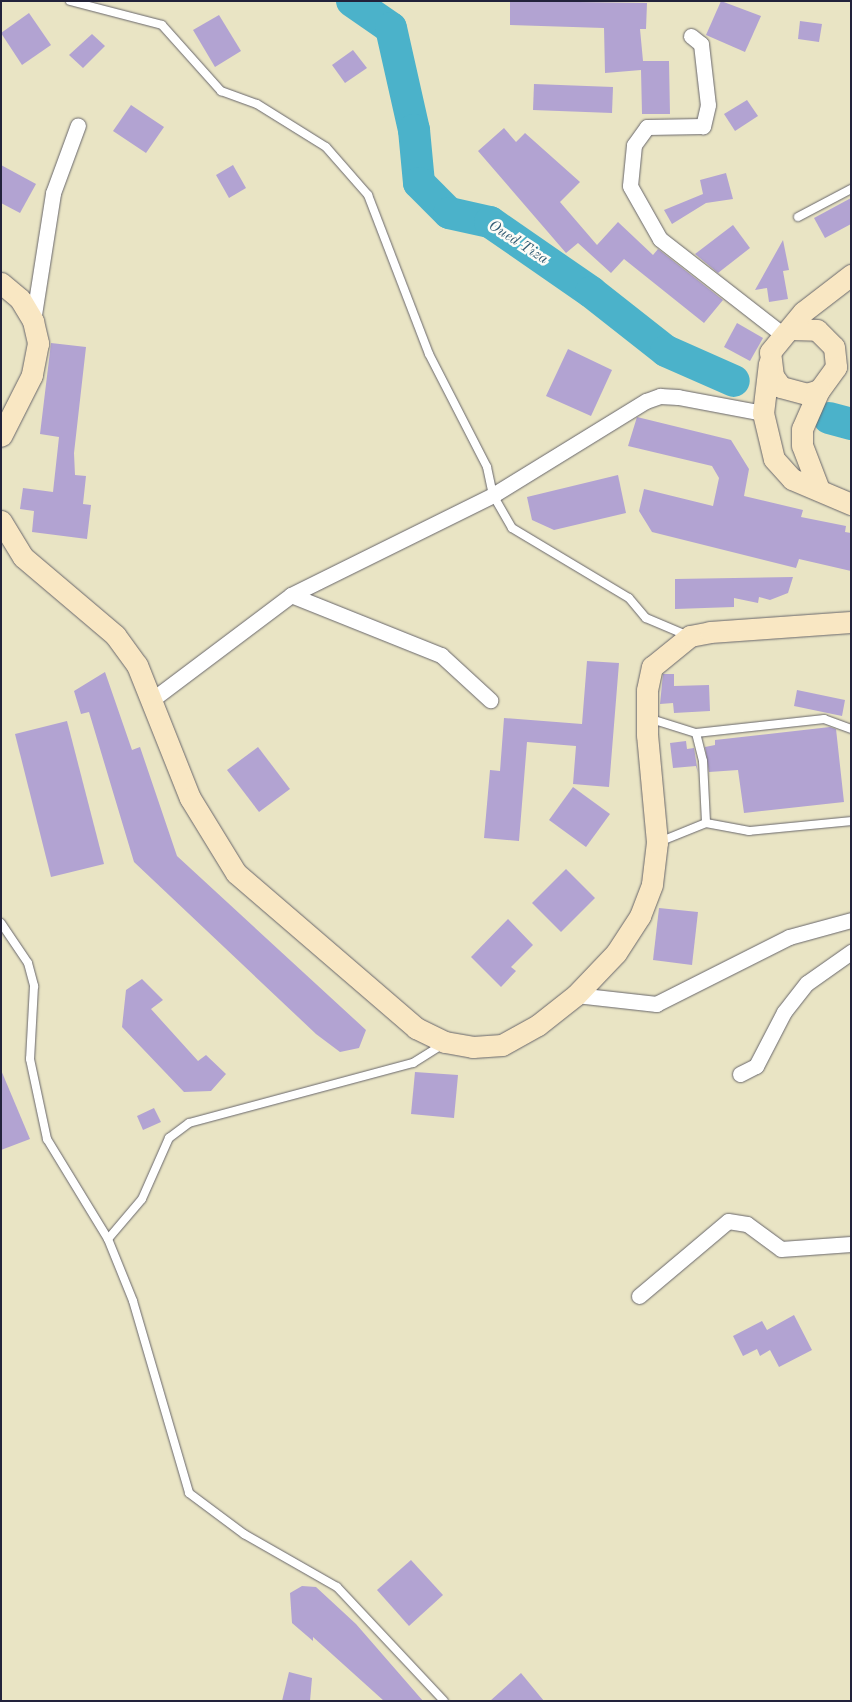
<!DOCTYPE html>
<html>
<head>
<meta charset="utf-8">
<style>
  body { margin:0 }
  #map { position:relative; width:852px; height:1702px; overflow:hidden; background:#e9e4c4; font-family:"Old Standard TT",serif }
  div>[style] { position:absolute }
  .river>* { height:32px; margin:-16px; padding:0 16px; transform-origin:16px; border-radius:16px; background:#4bb2ca }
  .building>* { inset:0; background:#b2a3d2 }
  .roads { filter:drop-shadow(0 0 1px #68666b) drop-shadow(0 0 1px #68666b) }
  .lane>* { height:8px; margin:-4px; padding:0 4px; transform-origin:4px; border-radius:4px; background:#fff }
  .street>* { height:15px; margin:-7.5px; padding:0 7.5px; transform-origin:7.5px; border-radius:7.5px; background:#fff }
  .secondary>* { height:21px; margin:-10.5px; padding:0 10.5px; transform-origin:10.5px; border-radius:10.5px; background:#f9e7c3 }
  span { translate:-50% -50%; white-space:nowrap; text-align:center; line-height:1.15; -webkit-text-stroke:5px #fdfcf7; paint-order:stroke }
  .water-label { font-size:15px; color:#325c74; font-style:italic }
  .frame { position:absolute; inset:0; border:2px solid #22223b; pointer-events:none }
</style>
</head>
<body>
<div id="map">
  <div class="river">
    <i style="left:352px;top:1px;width:47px;rotate:34.7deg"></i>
    <i style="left:391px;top:28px;width:105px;rotate:77.3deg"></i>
    <i style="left:414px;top:130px;width:53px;rotate:84.6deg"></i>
    <i style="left:419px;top:183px;width:42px;rotate:45deg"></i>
    <i style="left:449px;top:213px;width:42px;rotate:12.4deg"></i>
    <i style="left:490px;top:222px;width:123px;rotate:34.7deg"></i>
    <i style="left:591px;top:292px;width:95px;rotate:38.2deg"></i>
    <i style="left:666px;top:351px;width:74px;rotate:23.8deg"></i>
    <i style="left:829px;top:418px;width:23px;rotate:15deg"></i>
  </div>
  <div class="building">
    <i style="clip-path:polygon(510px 1px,647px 3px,646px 29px,640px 29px,643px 61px,669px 61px,670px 114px,642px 114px,641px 70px,605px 73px,604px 28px,510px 25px)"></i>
    <i style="clip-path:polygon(721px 1px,761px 16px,745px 52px,706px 35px)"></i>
    <i style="clip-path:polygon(29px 13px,51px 45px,22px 65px,1px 33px)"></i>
    <i style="clip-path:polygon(219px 15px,241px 51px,215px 67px,193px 30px)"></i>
    <i style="clip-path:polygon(800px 21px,822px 24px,819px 42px,798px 39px)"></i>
    <i style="clip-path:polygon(92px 34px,105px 46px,83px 68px,69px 55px)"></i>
    <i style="clip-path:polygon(353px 50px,367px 68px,345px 83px,332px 65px)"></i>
    <i style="clip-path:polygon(534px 84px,613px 87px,612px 113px,533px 110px)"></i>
    <i style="clip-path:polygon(747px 100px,758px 116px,735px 131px,724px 114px)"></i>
    <i style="clip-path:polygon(131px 105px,164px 127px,146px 153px,113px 131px)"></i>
    <i style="clip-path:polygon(504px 128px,516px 142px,525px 133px,580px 182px,560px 202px,597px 245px,618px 222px,653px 255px,658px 249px,723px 300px,704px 323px,624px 259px,611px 273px,578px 243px,566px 253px,478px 151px)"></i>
    <i style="clip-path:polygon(1px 165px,36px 184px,20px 213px,1px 203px)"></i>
    <i style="clip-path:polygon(233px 165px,246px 188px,229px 198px,216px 175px)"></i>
    <i style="clip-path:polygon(726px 173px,733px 199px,706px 203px,672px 224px,664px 210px,703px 194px,700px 180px)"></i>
    <i style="clip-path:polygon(851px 198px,851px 224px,825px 238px,814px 218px)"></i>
    <i style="clip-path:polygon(733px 225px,750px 248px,718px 273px,695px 254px)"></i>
    <i style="clip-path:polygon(783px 240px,789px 270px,783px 271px,788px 299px,769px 302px,767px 288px,755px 290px)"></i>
    <i style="clip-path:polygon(737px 323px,763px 338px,750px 361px,724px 347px)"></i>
    <i style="clip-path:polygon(51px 343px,86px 347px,74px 453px,75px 475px,86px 476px,83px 504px,91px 505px,87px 539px,32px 532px,34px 511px,20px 509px,23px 488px,53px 492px,59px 437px,40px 434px)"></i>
    <i style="clip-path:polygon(568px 349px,612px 370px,591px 416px,546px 396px)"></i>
    <i style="clip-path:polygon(637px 417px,731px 440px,749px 469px,744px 496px,803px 510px,801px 517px,846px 526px,845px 532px,851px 533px,851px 571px,799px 559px,796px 568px,652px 532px,639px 511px,644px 489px,713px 506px,719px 478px,712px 466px,628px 446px)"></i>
    <i style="clip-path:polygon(618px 475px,626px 513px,554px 530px,532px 520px,527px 497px)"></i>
    <i style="clip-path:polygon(793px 577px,788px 593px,770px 600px,759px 597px,758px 603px,734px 598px,734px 607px,675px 609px,675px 579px)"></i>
    <i style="clip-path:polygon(587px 661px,619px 663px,609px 787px,573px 784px,576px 746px,527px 742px,519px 841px,484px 838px,490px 770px,500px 771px,504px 718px,582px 724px)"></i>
    <i style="clip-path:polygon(105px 672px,132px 750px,140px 747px,177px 856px,366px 1030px,359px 1048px,340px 1052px,316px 1034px,134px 862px,89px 712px,81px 714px,74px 691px)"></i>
    <i style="clip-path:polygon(663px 674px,674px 674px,674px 686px,709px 685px,710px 711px,674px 713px,673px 703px,660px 704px)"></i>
    <i style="clip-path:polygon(797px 690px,845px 700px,842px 716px,794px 706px)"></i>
    <i style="clip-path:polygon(67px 721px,104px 864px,51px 877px,15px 734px)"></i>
    <i style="clip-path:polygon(830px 727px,836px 729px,844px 802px,744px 813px,738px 770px,709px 772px,705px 747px,715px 745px,715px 740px)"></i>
    <i style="clip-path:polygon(686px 741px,687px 749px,694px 748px,698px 773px,696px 766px,673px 768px,670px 743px)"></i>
    <i style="clip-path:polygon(258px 747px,290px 789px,259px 812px,227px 770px)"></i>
    <i style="clip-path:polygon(573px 787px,610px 814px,586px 847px,549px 820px)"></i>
    <i style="clip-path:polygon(566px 869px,595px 898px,561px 932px,532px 903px)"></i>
    <i style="clip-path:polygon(659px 908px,698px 912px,692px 965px,653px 960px)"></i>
    <i style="clip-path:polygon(508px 919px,533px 945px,511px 967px,516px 971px,501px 987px,471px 957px)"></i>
    <i style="clip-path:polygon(142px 979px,163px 1000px,151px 1009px,198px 1061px,206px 1055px,226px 1074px,211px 1091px,184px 1092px,122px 1027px,126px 990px)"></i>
    <i style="clip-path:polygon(1px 1070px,30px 1139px,1px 1150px)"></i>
    <i style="clip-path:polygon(415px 1072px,458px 1075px,454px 1118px,411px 1114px)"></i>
    <i style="clip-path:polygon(154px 1108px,161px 1122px,143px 1130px,137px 1116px)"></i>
    <i style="clip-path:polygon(794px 1315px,812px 1350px,779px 1367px,770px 1350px,760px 1356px,757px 1349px,743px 1356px,733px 1336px,762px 1321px,767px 1330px)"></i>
    <i style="clip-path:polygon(411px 1560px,443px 1595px,409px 1626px,377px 1590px)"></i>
    <i style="clip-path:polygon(302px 1586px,316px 1587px,356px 1624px,423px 1701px,384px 1701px,313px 1637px,313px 1641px,292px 1623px,290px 1593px)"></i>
    <i style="clip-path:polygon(289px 1672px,312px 1678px,310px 1701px,282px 1701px)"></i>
    <i style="clip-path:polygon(521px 1673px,544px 1701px,490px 1701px)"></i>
  </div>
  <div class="roads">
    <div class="lane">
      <i style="left:70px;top:1px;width:95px;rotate:14.6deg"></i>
      <i style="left:162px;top:25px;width:89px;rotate:48.2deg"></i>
      <i style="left:221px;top:91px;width:38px;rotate:20deg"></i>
      <i style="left:257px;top:104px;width:81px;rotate:31.9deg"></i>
      <i style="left:326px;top:147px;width:64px;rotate:48.8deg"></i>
      <i style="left:368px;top:195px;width:170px;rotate:69deg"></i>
      <i style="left:429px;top:354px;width:127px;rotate:62.8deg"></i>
      <i style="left:487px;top:467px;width:29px;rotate:78deg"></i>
      <i style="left:493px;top:495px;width:38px;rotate:60deg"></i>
      <i style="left:512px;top:528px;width:136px;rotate:30.9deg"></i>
      <i style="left:629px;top:598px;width:26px;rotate:50deg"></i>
      <i style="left:646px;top:618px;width:43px;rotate:23deg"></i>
      <i style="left:798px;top:217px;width:60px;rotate:-27.8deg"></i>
      <i style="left:648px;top:718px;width:50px;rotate:17.4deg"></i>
      <i style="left:696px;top:733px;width:29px;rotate:76deg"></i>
      <i style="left:703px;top:761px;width:62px;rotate:87.2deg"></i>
      <i style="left:706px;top:823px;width:51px;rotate:158deg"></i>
      <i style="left:696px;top:733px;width:129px;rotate:-6.2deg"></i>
      <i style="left:824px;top:719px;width:29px;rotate:20deg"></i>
      <i style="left:706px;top:823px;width:44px;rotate:10.5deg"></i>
      <i style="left:749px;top:831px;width:102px;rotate:-5.6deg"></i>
      <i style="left:1px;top:923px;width:48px;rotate:56deg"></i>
      <i style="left:28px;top:963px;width:24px;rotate:75deg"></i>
      <i style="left:34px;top:986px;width:73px;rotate:93.1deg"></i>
      <i style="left:30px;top:1059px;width:82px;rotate:78deg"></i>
      <i style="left:47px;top:1139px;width:117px;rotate:58.6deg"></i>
      <i style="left:108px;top:1239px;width:67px;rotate:68deg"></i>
      <i style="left:133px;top:1301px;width:200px;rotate:73.7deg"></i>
      <i style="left:189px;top:1493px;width:69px;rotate:36.7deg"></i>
      <i style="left:244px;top:1534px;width:107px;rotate:29.7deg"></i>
      <i style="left:337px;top:1587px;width:156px;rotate:46.8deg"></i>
      <i style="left:108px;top:1239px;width:52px;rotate:-49.6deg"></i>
      <i style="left:142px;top:1199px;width:67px;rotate:-66.1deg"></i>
      <i style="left:169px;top:1138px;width:25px;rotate:-37deg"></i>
      <i style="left:189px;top:1123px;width:232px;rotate:-15deg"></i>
      <i style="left:413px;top:1063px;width:36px;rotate:-32deg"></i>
    </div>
    <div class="street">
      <i style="left:691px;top:36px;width:13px;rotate:39deg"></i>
      <i style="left:701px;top:44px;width:61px;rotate:83.5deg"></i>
      <i style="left:708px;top:105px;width:22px;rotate:103deg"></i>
      <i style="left:703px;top:126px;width:56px;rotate:179deg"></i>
      <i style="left:647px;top:127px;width:22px;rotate:126deg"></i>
      <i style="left:634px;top:145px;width:41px;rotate:95.6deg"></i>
      <i style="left:630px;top:186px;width:61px;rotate:60.5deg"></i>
      <i style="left:660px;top:239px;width:155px;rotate:37.9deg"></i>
      <i style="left:33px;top:321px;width:130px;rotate:-81.1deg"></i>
      <i style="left:53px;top:193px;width:72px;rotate:-69.8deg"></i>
      <i style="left:291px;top:595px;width:162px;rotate:21.8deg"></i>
      <i style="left:441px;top:655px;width:67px;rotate:42.6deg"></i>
      <i style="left:153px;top:699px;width:173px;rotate:-37deg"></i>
      <i style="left:291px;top:595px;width:225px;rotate:-26.3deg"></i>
      <i style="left:493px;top:495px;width:180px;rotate:-31.6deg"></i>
      <i style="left:646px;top:401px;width:15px;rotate:-20deg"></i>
      <i style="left:660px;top:396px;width:18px;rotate:3deg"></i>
      <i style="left:678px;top:397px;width:86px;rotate:10.7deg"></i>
      <i style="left:576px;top:995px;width:81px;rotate:6.4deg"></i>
      <i style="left:656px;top:1004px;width:149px;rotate:-26.7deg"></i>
      <i style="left:789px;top:937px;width:64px;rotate:-15.3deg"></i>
      <i style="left:740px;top:1074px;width:18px;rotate:-27deg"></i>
      <i style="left:756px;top:1066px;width:61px;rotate:-62.6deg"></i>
      <i style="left:784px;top:1012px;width:37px;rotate:-52deg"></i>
      <i style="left:807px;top:983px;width:54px;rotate:-35.2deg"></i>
      <i style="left:639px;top:1296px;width:116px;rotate:-40.1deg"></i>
      <i style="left:728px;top:1221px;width:19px;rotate:9deg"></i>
      <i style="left:747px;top:1224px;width:42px;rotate:36.3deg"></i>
      <i style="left:781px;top:1249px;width:70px;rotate:-4.1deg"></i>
    </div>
    <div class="secondary">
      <i style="left:1px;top:283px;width:25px;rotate:40deg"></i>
      <i style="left:20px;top:299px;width:26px;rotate:59deg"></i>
      <i style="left:33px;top:321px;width:23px;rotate:77deg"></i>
      <i style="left:38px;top:343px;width:33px;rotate:101deg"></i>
      <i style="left:32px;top:375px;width:68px;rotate:116.9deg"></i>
      <i style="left:792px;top:329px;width:25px;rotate:2deg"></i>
      <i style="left:817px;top:330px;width:24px;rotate:45deg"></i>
      <i style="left:834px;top:347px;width:20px;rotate:84deg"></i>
      <i style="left:836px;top:367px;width:29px;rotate:126deg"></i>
      <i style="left:819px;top:390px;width:13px;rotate:162deg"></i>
      <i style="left:807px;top:394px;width:27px;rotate:-165deg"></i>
      <i style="left:781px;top:387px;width:14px;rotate:-126deg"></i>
      <i style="left:773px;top:376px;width:24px;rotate:-97deg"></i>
      <i style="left:770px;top:352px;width:52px;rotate:-50.5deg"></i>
      <i style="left:803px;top:312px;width:61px;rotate:-37.6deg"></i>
      <i style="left:769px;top:363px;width:50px;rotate:96.8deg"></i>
      <i style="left:763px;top:413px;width:47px;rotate:76.6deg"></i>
      <i style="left:774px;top:459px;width:27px;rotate:48deg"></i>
      <i style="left:792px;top:479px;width:64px;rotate:23deg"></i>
      <i style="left:818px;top:487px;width:45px;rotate:-110.9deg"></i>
      <i style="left:802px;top:445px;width:16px;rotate:-90deg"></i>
      <i style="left:802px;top:429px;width:43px;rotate:-66.4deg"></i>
      <i style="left:1px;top:521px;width:42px;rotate:58.6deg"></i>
      <i style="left:23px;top:557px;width:121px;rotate:40.3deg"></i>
      <i style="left:115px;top:635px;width:37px;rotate:54deg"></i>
      <i style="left:137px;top:665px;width:143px;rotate:68.3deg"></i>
      <i style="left:190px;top:798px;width:88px;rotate:58.5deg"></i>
      <i style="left:236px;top:873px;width:238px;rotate:40.7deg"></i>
      <i style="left:416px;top:1028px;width:32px;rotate:26deg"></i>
      <i style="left:445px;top:1042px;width:28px;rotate:10deg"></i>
      <i style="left:473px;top:1047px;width:29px;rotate:-4deg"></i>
      <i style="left:502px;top:1045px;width:41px;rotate:-29.1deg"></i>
      <i style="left:538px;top:1025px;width:48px;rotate:-38.3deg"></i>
      <i style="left:576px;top:995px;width:58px;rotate:-46.4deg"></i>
      <i style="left:616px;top:953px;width:44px;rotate:-57deg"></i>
      <i style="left:640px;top:916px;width:34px;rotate:-69deg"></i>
      <i style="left:652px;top:884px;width:42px;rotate:-83.2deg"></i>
      <i style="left:657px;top:842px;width:107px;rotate:-95.3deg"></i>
      <i style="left:647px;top:735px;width:45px;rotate:-90deg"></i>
      <i style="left:647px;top:690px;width:24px;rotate:-78deg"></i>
      <i style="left:652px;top:667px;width:49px;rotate:-39.2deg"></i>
      <i style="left:690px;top:636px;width:20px;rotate:-11deg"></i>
      <i style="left:710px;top:632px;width:141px;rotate:-4.1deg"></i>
    </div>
  </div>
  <div class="water-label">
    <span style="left:518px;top:243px;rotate:33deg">Oued Tiza</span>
  </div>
  <div class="frame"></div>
</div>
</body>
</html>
